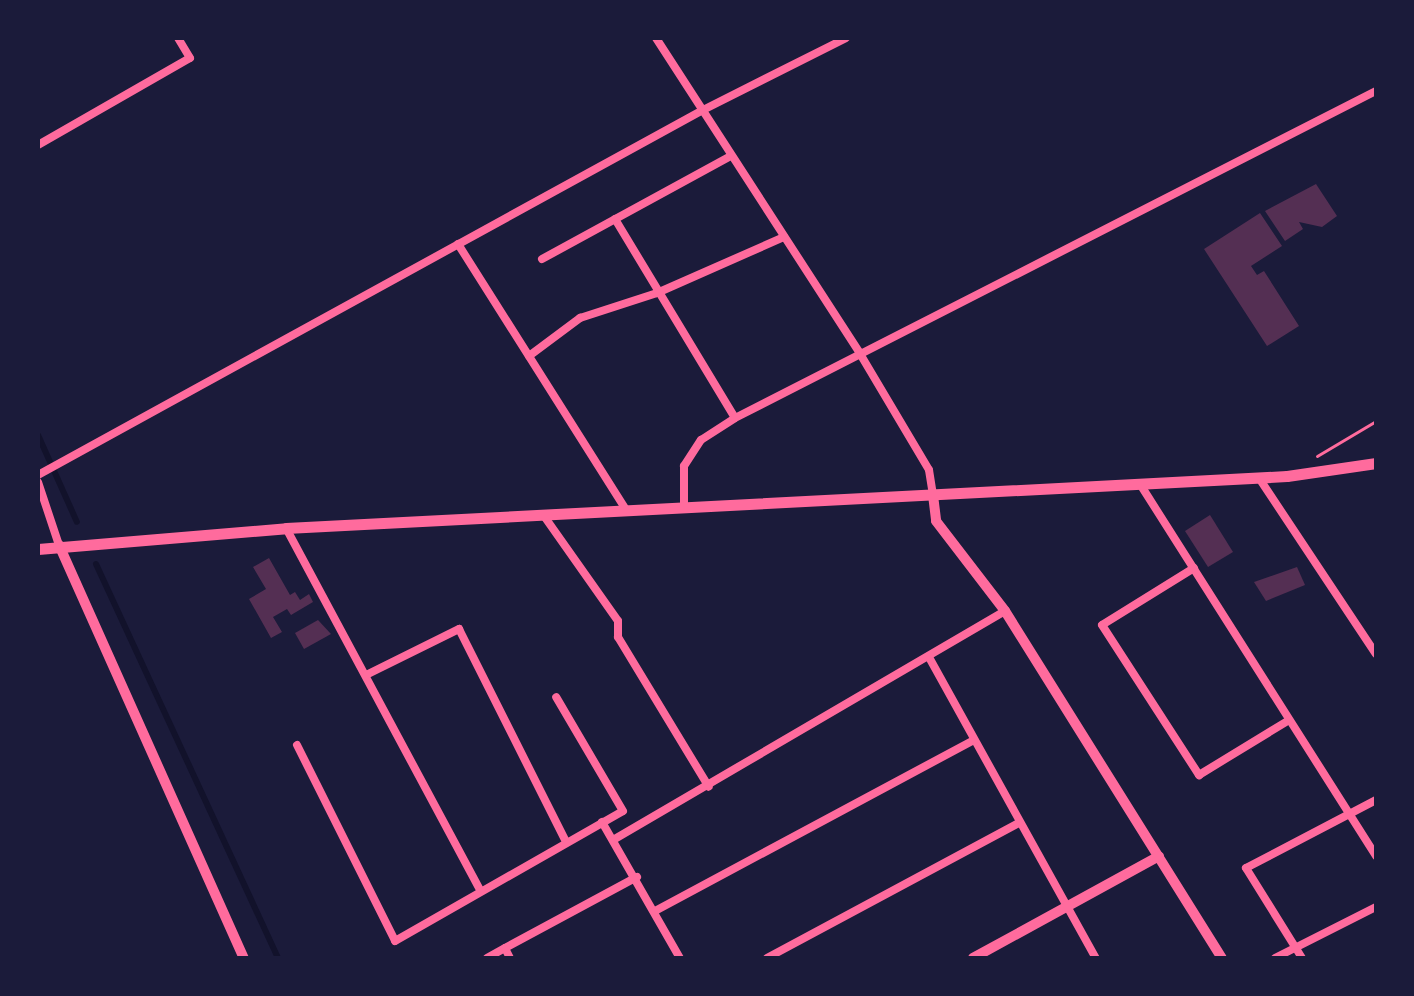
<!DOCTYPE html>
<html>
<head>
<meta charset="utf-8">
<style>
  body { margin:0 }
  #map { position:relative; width:1414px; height:996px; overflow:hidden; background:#1b1b3a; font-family:"Exo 2",sans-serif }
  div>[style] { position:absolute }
  .stream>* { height:6px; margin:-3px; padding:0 3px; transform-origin:3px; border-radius:3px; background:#12122b }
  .building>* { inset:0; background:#542f53 }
  .path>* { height:3px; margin:-1.5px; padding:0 1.5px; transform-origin:1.5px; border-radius:1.5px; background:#ff6b9d }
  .minor>* { height:8px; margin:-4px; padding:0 4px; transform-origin:4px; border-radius:4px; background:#ff6b9d }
  .tertiary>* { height:10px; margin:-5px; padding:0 5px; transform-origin:5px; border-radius:5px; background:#ff6b9d }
  .secondary>* { height:11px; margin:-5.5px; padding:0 5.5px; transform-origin:5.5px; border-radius:5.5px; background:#ff6b9d }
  span { translate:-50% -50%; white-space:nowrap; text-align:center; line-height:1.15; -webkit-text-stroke:7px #1b1b3a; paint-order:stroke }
  .frame { position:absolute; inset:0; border:40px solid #1b1b3a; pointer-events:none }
</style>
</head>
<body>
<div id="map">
  <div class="stream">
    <i style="left:38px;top:435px;width:95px;rotate:65.9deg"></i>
    <i style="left:96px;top:564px;width:434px;rotate:65.2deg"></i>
  </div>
  <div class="building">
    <i style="clip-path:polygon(1316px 184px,1337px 216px,1322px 227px,1299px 222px,1303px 229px,1285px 241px,1265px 211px)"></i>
    <i style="clip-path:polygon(1260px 213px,1282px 246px,1251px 266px,1257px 275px,1264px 271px,1299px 326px,1267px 346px,1204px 249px)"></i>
    <i style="clip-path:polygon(1210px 515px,1233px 552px,1208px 567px,1185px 531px)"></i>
    <i style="clip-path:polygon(269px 558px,290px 595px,295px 592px,300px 600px,309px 594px,313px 602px,291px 615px,287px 609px,273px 617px,282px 632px,271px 638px,249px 599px,266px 589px,253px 567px)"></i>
    <i style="clip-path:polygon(1297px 567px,1305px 585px,1266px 601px,1254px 582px)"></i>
    <i style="clip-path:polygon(318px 620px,331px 634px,304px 649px,295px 633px)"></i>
  </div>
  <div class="path">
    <i style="left:1317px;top:456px;width:69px;rotate:-30.7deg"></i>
  </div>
  <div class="minor">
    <i style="left:656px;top:38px;width:374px;rotate:57.1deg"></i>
    <i style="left:859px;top:352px;width:137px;rotate:59.3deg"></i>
    <i style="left:929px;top:470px;width:25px;rotate:81deg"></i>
    <i style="left:38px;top:145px;width:175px;rotate:-29.8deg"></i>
    <i style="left:190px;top:58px;width:23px;rotate:-121deg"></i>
    <i style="left:615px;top:219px;width:232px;rotate:58.9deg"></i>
    <i style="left:458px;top:244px;width:316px;rotate:57.7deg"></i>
    <i style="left:542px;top:259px;width:215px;rotate:-28.6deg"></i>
    <i style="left:529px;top:356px;width:64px;rotate:-36.7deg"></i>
    <i style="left:580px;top:318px;width:81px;rotate:-18deg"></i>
    <i style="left:657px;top:293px;width:139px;rotate:-23.8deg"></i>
    <i style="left:38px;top:475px;width:756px;rotate:-28.77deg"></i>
    <i style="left:701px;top:111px;width:162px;rotate:-26.7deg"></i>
    <i style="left:1259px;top:478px;width:211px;rotate:56.4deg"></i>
    <i style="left:38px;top:482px;width:66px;rotate:71.6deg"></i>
    <i style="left:1140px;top:484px;width:441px;rotate:57.6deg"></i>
    <i style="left:684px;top:508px;width:42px;rotate:-90deg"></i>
    <i style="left:684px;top:466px;width:31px;rotate:-57deg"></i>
    <i style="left:701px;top:440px;width:40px;rotate:-32.9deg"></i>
    <i style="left:735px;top:418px;width:720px;rotate:-27.03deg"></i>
    <i style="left:544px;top:516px;width:128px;rotate:54.8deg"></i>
    <i style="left:618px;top:621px;width:16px;rotate:90deg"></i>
    <i style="left:618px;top:637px;width:175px;rotate:58.8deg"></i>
    <i style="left:286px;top:528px;width:412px;rotate:61.8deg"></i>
    <i style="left:1194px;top:568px;width:108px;rotate:148.2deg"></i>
    <i style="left:1102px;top:625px;width:179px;rotate:57.1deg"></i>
    <i style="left:1199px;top:775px;width:105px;rotate:-31.4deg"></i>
    <i style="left:930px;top:659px;width:342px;rotate:61deg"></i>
    <i style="left:366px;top:675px;width:104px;rotate:-26.3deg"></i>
    <i style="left:459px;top:629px;width:238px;rotate:63.3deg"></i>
    <i style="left:297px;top:745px;width:219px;rotate:63.4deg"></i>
    <i style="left:395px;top:941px;width:262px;rotate:-29.7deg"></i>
    <i style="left:623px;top:811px;width:132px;rotate:-120.4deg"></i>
    <i style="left:602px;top:822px;width:157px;rotate:60.2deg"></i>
    <i style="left:613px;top:840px;width:454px;rotate:-30.3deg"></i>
    <i style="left:655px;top:911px;width:362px;rotate:-28.2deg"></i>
    <i style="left:487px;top:958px;width:21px;rotate:-29deg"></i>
    <i style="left:510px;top:958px;width:11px;rotate:-117deg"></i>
    <i style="left:505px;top:948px;width:150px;rotate:-28.3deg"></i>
    <i style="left:767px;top:958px;width:286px;rotate:-28.2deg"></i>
    <i style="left:1275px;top:958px;width:113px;rotate:-26.8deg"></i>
    <i style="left:1302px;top:958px;width:106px;rotate:-121.9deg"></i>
    <i style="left:1246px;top:868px;width:147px;rotate:-27.6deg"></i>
  </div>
  <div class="tertiary">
    <i style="left:933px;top:495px;width:26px;rotate:83deg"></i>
    <i style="left:936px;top:521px;width:113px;rotate:52.5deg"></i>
    <i style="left:1005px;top:611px;width:409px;rotate:58deg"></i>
    <i style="left:59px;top:545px;width:453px;rotate:65.9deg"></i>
    <i style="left:973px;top:958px;width:212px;rotate:-28.7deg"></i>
  </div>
  <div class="secondary">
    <i style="left:38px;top:549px;width:249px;rotate:-4.8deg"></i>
    <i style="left:286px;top:528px;width:1002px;rotate:-2.97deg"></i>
    <i style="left:1287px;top:476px;width:90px;rotate:-8.3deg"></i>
  </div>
  <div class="frame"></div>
</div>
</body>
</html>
